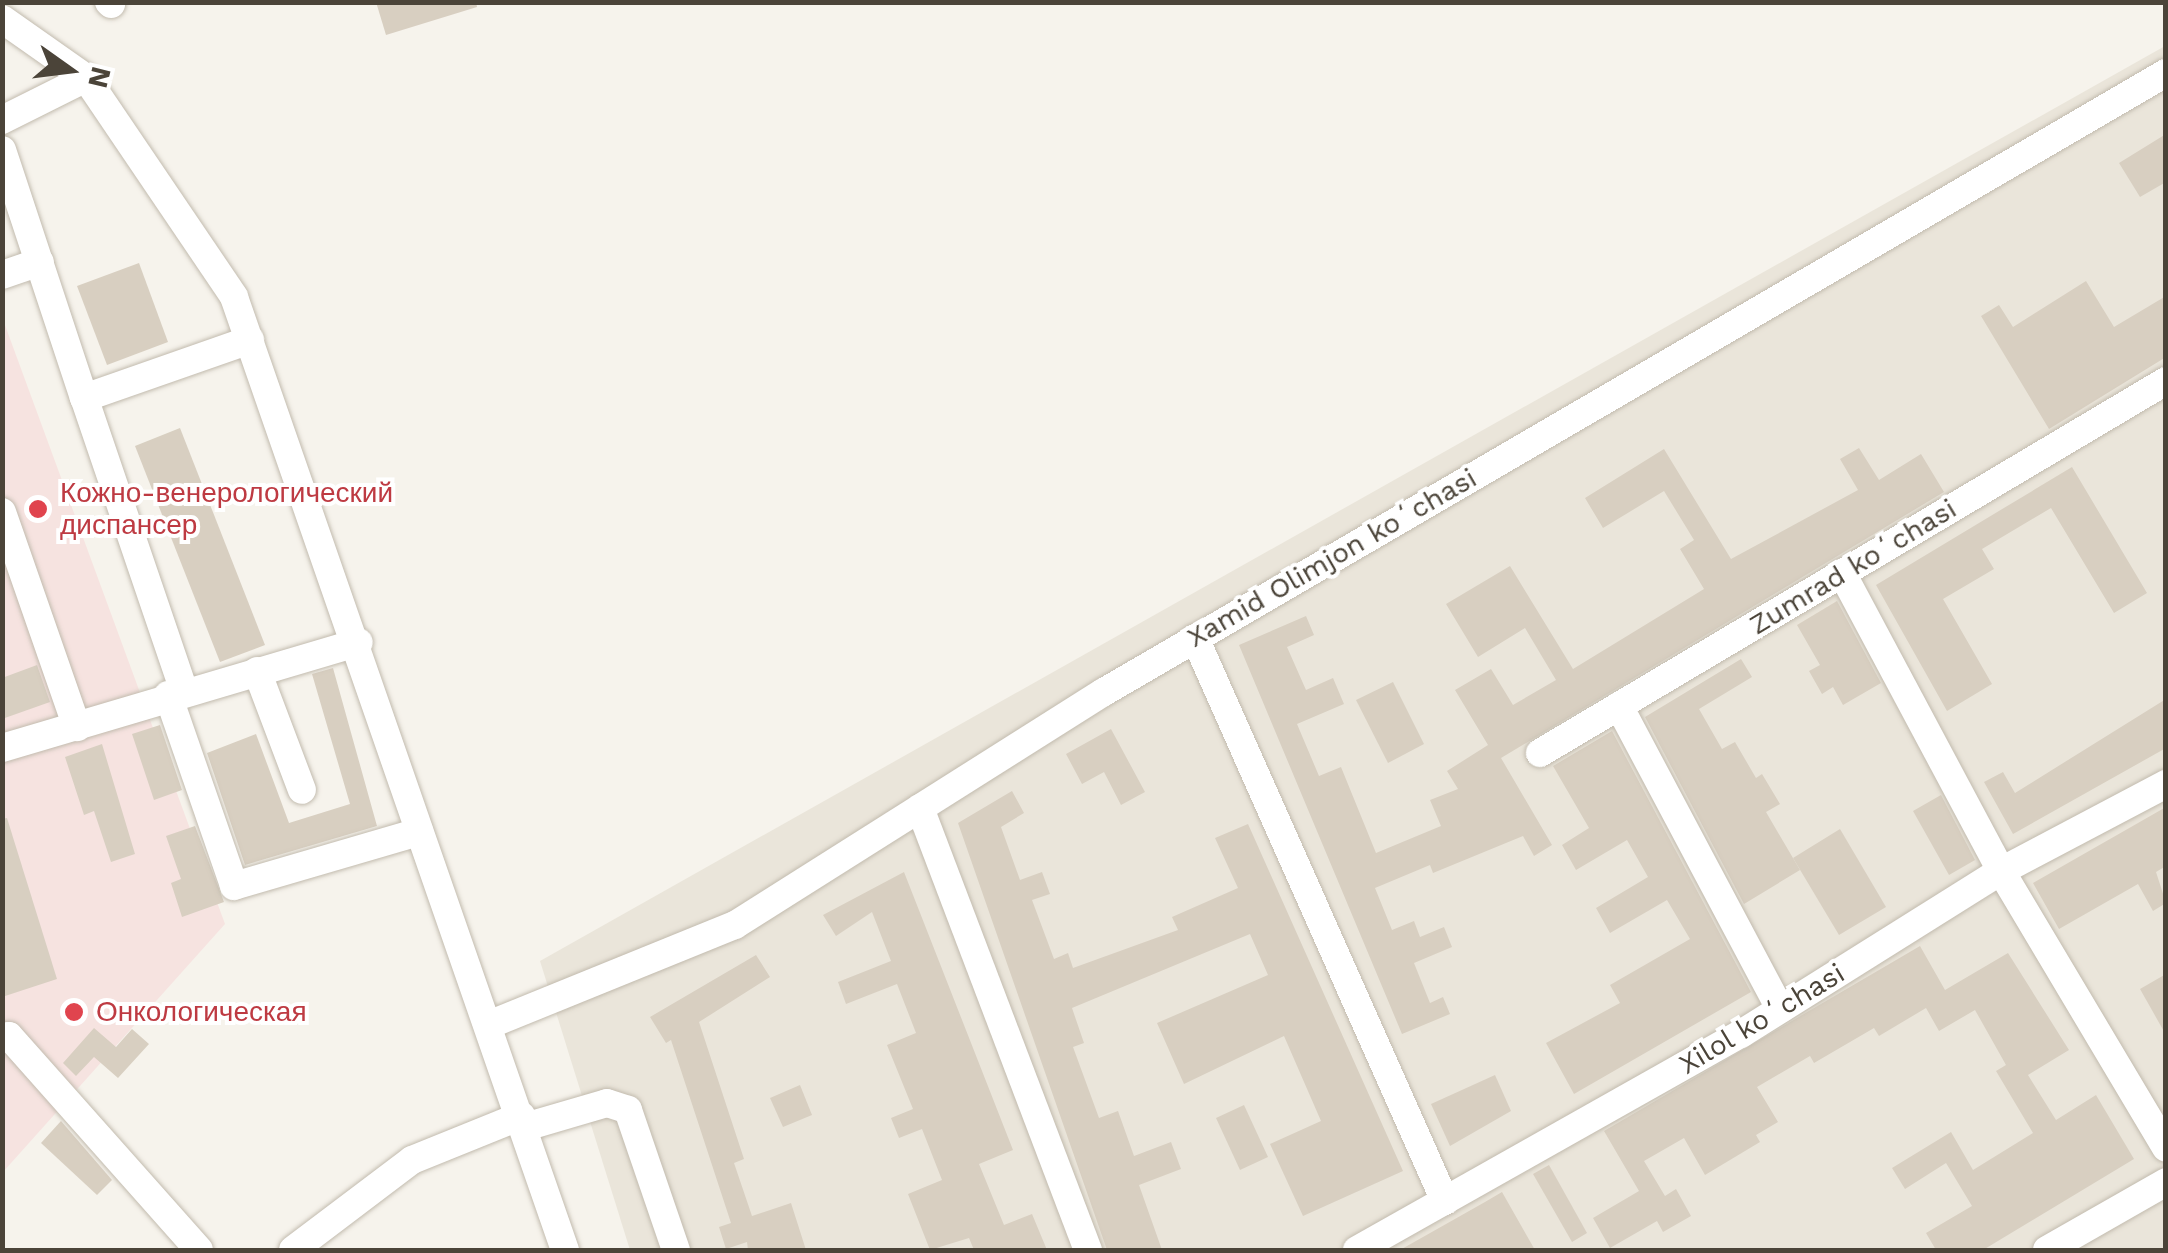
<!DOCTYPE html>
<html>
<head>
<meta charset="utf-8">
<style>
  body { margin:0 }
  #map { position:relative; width:2168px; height:1253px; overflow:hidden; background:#f6f3ec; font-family:"Work Sans",sans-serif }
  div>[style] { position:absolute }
  .residential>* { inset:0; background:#eae5da }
  .medical>* { inset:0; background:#f6e3e0 }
  .building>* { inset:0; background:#d8cfc1 }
  .roads { filter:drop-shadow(0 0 2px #c2bbae) drop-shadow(0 0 2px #c2bbae) }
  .minor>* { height:28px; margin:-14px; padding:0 14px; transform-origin:14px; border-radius:14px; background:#fff }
  .dots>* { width:28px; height:28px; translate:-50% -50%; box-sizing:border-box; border:5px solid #fff; border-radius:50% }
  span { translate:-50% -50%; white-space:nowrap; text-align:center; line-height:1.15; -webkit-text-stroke:8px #fff; paint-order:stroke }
  .health-label { font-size:28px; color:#be3a42 }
  .left { translate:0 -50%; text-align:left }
  .street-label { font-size:28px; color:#4b4439 }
  .frame { position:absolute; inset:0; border:5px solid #4b4439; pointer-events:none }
  .north { position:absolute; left:20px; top:20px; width:100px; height:100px; -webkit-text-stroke:8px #fff; paint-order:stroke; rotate:104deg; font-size:28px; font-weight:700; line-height:40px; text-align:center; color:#4b4439 }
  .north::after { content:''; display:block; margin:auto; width:35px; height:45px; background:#4b4439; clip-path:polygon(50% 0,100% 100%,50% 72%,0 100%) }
</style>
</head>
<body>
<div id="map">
  <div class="residential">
    <i style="clip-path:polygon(2165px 46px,2165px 1250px,630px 1250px,540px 961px)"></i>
  </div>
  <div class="medical">
    <i style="clip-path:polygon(2px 317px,225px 924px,3px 1172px,2px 1172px)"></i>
  </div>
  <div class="building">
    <i style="clip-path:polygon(376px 2px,476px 2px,477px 7px,386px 35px)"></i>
    <i style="clip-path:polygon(2166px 134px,2166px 182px,2140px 197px,2119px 163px)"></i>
    <i style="clip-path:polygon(139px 263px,168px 342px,107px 365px,77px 286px)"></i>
    <i style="clip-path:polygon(2086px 281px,2114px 327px,2166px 296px,2166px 357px,2049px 429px,1981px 316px,1999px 305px,2013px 327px)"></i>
    <i style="clip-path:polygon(180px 428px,265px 645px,220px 662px,135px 446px)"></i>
    <i style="clip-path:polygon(1859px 448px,1879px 480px,1921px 454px,1944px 492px,1501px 758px,1552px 845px,1534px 856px,1523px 836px,1433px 873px,1430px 865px,1375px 888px,1392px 930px,1414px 921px,1420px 937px,1444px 927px,1452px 947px,1414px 963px,1430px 1003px,1443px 997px,1450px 1014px,1402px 1034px,1239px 645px,1306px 616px,1314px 635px,1287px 647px,1306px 690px,1333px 678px,1344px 704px,1297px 724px,1319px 776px,1341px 767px,1376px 853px,1441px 826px,1430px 800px,1458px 789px,1447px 771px,1488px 745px,1455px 690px,1491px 669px,1513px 705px,1556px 680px,1525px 628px,1478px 657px,1446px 604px,1510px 566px,1573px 669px,1704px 589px,1680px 549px,1694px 540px,1664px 491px,1603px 528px,1585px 498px,1664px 449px,1731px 559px,1858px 490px,1840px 459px)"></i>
    <i style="clip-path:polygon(2072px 467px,2147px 593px,2114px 613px,2051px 508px,1982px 549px,1994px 569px,1943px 599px,1992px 684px,1947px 711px,1876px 585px)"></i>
    <i style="clip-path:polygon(1837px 601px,1881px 683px,1843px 705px,1833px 687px,1822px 694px,1809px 671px,1820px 665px,1797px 625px)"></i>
    <i style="clip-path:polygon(1741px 659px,1752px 677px,1699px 709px,1722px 749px,1735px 742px,1756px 778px,1762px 774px,1780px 804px,1766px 812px,1800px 870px,1744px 904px,1645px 717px)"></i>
    <i style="clip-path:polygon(37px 665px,50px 702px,2px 719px,2px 678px)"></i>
    <i style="clip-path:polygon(333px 668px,377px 826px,245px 865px,207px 753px,256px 734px,289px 823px,350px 804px,312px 674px)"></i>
    <i style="clip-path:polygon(1393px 682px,1424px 744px,1388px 763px,1356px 700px)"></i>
    <i style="clip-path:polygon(2166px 699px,2166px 748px,2013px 834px,1984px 782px,2003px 772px,2015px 793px)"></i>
    <i style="clip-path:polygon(160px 725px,182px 790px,154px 800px,132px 734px)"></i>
    <i style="clip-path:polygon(1111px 729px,1145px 792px,1121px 805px,1104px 772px,1082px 784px,1066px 754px)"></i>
    <i style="clip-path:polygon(1612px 731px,1751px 992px,1574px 1094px,1546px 1043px,1620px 1003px,1610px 985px,1690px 939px,1667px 900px,1610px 933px,1596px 908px,1648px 877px,1627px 840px,1576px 870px,1562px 845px,1589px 828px,1553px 766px)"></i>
    <i style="clip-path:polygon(102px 744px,135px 854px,111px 862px,94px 811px,84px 815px,65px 757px)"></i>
    <i style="clip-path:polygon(1012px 791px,1024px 813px,1001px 827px,1020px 880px,1042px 872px,1050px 894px,1032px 900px,1054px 959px,1068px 953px,1073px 968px,1178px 930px,1172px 917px,1238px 888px,1215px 838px,1248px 824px,1403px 1171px,1303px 1216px,1270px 1144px,1321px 1121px,1284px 1036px,1184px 1084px,1157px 1023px,1268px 975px,1250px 934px,1072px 1008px,1084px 1043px,1073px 1047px,1099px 1118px,1118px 1111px,1134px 1156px,1171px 1142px,1181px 1169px,1139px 1185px,1162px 1250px,1107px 1250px,958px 823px)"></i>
    <i style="clip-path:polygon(1941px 795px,1975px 860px,1949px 875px,1913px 811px)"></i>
    <i style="clip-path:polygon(2166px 807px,2166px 866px,2156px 872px,2166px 903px,2153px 911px,2138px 884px,2059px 929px,2033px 883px)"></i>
    <i style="clip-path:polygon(7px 818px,57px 979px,2px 997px,2px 819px)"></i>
    <i style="clip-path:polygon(195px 826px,224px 902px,182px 917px,171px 883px,181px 879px,166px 836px)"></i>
    <i style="clip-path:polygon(1840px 829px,1886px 907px,1839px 935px,1793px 858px)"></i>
    <i style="clip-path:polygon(904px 872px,1013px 1150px,979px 1164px,1004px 1225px,1032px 1214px,1047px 1250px,974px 1250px,969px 1238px,930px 1250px,908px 1194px,942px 1180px,922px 1129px,899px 1138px,891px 1118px,913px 1109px,887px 1045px,916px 1033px,897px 984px,846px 1004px,838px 982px,891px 961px,872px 912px,836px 936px,823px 915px)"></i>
    <i style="clip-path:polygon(1920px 946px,1945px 990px,2008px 953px,2069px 1050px,2028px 1075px,2056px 1120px,2096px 1095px,2134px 1159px,1983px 1250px,1936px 1250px,1926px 1233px,1972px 1206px,1946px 1163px,1905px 1189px,1892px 1168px,1951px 1132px,1973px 1170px,2033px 1133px,1996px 1071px,2006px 1065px,1975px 1010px,1939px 1031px,1926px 1008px,1879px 1036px,1874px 1028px,1814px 1063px,1810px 1056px,1757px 1087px,1778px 1122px,1756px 1135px,1760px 1142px,1705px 1175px,1684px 1138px,1644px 1161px,1665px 1196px,1676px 1189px,1691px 1216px,1663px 1232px,1657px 1221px,1610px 1248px,1593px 1218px,1639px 1191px,1604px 1131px)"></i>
    <i style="clip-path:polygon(756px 955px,770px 977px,699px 1022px,744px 1159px,734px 1163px,752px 1216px,791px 1203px,806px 1250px,748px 1250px,747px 1242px,726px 1249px,719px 1227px,731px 1223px,671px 1040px,666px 1043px,650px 1017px)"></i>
    <i style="clip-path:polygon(2166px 974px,2166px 1035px,2140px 989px)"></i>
    <i style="clip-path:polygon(94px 1028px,116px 1047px,132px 1029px,149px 1044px,118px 1078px,94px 1057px,76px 1076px,63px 1063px)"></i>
    <i style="clip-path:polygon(1495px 1075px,1511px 1111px,1450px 1146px,1431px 1104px)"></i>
    <i style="clip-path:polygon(800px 1085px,812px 1115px,783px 1127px,770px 1098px)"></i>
    <i style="clip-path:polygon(1244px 1105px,1268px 1157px,1240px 1170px,1216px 1118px)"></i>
    <i style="clip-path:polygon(61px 1121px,112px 1180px,97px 1195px,41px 1143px)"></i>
    <i style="clip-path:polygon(1549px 1165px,1587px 1233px,1572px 1242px,1533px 1174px)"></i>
    <i style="clip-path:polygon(1502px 1192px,1535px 1250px,1400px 1250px,1485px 1202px)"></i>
  </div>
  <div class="roads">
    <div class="minor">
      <i style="left:109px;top:2px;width:3px;rotate:45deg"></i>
      <i style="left:2px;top:19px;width:103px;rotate:35.1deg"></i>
      <i style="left:86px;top:78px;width:264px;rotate:55.9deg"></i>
      <i style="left:234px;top:297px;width:1009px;rotate:70.85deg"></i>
      <i style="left:2px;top:120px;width:94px;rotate:-26.6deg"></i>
      <i style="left:2px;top:150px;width:261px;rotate:71.7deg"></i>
      <i style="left:2px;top:275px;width:40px;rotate:-18.9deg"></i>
      <i style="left:2px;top:512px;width:228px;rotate:70.8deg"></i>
      <i style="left:1842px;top:573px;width:338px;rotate:61.9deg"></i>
      <i style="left:2001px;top:871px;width:322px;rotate:59.2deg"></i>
      <i style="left:1195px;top:638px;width:616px;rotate:66.06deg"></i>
      <i style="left:257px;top:671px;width:127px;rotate:69.3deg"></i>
      <i style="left:184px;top:691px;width:310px;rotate:-108.8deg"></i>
      <i style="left:84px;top:398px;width:176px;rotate:-19.3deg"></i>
      <i style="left:168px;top:695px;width:202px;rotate:70.9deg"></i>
      <i style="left:234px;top:886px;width:193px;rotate:-16.3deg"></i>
      <i style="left:1619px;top:706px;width:343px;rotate:62deg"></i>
      <i style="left:2px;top:748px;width:372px;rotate:-16.5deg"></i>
      <i style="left:1540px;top:753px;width:728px;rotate:-30.72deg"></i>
      <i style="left:920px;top:808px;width:473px;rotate:69.2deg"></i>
      <i style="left:491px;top:1024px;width:263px;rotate:-22.1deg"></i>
      <i style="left:735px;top:925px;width:436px;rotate:-32.3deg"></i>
      <i style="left:1104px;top:692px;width:1229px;rotate:-30.24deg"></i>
      <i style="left:2px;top:1038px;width:7px;rotate:-16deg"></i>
      <i style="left:9px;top:1036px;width:286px;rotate:48.4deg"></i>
      <i style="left:525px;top:1127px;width:85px;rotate:-16.3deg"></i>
      <i style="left:607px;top:1103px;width:22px;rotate:18deg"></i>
      <i style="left:628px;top:1110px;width:148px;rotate:71.1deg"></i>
      <i style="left:293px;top:1250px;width:149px;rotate:-37.1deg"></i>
      <i style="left:412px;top:1160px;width:118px;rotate:-22deg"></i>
      <i style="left:1357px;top:1250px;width:441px;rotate:-29.4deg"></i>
      <i style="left:1741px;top:1034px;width:307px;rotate:-32.1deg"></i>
      <i style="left:2001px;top:871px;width:187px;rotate:-27.8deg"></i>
      <i style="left:2047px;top:1250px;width:137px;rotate:-29.7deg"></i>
    </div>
  </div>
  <div class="dots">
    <i style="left:38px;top:509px;background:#e0444e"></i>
    <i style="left:74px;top:1012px;background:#e0444e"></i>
  </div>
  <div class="health-label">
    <span class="left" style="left:60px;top:509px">Кожно-венерологический<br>диспансер</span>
    <span class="left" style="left:96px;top:1012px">Онкологическая</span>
  </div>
  <div class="street-label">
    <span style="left:1332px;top:558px;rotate:-30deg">Xamid Olimjon koʻchasi</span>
    <span style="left:1853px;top:567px;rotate:-31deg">Zumrad koʻchasi</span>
    <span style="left:1762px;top:1019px;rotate:-31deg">Xilol koʻchasi</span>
  </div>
  <div class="frame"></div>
  <div class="north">N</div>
</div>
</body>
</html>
